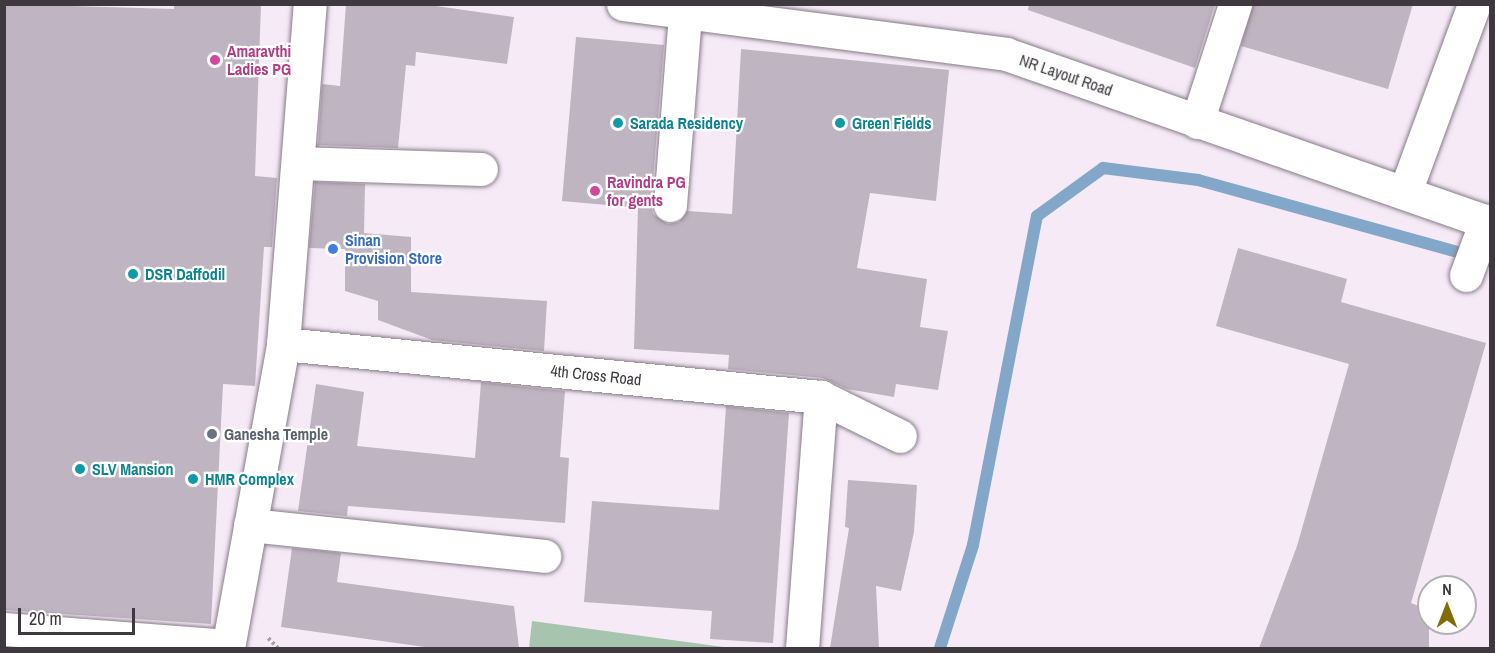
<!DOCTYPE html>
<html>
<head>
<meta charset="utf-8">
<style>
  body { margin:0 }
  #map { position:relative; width:1495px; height:653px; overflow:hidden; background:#f6eaf7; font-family:"Archivo Narrow",sans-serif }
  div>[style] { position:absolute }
  .green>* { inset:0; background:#a7c5ae }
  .stream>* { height:12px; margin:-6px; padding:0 6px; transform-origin:6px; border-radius:6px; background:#82a7c9 }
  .building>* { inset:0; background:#bfb4c1 }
  .path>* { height:4px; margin-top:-2px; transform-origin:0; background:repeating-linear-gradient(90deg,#aaa1ab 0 3px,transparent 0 6px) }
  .roads { filter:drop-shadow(0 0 2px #867b87) drop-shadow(0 0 2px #867b87) }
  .minor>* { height:33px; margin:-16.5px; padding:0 16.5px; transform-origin:16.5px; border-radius:16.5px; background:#fff }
  .dots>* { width:16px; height:16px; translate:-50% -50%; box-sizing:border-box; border:3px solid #fff; border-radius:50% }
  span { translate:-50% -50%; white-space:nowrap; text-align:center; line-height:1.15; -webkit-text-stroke:4.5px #fff; paint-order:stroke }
  .hotel-label { font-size:16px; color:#b23c85; font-weight:700 }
  .left { translate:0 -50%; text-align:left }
  .street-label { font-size:16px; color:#3e393e }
  .culture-label { font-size:16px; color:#0d838f; font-weight:700 }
  .shop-label { font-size:16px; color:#366cbe; font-weight:700 }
  .worship-label { font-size:16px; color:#5b616d; font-weight:700 }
  .frame { position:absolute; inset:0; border:6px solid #3e393e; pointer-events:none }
  .north { position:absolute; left:1417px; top:575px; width:60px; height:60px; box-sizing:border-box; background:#fff; border:2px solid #b2b0b2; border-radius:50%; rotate:0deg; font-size:16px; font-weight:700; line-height:24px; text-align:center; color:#3e393e }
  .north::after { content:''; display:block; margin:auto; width:21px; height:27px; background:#846b06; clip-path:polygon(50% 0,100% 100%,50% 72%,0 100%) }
  .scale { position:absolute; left:18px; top:608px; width:117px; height:27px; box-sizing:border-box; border:3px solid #3e393e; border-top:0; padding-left:8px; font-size:18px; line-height:21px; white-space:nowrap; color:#3e393e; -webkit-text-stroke:4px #fff; paint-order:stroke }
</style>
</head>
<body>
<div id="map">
  <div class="green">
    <i style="clip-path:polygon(532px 621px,731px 648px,529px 648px)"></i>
  </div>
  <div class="stream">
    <i style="left:940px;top:648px;width:108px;rotate:-72.2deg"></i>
    <i style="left:973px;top:545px;width:335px;rotate:-79deg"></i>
    <i style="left:1037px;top:216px;width:82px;rotate:-36deg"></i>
    <i style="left:1103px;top:168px;width:96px;rotate:7.2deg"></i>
    <i style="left:1198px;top:180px;width:303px;rotate:15.5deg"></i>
  </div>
  <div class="building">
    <i style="clip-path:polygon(4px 4px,174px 9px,174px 4px,261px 4px,255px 176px,277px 178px,272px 247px,264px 247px,255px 386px,223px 384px,211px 624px,4px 610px)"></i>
    <i style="clip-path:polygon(346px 4px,422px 4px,514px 17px,507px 64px,416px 52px,415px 66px,406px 65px,398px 148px,318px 145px,322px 84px,340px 86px)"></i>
    <i style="clip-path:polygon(1029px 4px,1215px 4px,1195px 68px,1028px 10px)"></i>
    <i style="clip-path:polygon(1253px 4px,1413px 4px,1388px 89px,1241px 46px)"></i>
    <i style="clip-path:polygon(576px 37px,664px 45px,651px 204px,653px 214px,668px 224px,679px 222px,687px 211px,732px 214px,741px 49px,949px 70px,936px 201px,870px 193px,857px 268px,927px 279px,920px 327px,948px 331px,938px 390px,896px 384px,894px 397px,847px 389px,823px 378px,728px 369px,729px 355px,634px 349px,638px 208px,651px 209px,562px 201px)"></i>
    <i style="clip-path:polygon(315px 182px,365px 184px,364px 233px,411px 237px,411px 292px,547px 301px,544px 351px,432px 340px,378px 320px,378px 301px,345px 291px,345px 249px,309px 248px)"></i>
    <i style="clip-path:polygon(1238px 248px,1347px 279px,1341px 302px,1486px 343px,1411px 603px,1429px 610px,1429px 648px,1259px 648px,1297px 546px,1349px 364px,1216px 326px)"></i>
    <i style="clip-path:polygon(481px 382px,565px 391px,560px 457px,569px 458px,565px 523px,348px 506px,347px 516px,298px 511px,316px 384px,364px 392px,357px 446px,475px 458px)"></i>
    <i style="clip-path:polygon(726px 406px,789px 413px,773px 643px,710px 639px,712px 611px,584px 602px,592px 501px,719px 510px)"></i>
    <i style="clip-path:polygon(848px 480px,917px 485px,914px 532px,901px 591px,876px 586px,879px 648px,830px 648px,849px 528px,845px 527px)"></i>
    <i style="clip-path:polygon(292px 548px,341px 553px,337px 582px,514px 606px,519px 648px,432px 648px,281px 627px)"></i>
  </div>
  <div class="path">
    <i style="left:268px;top:638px;width:14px;rotate:45deg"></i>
  </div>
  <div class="roads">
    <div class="minor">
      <i style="left:623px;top:4px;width:386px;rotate:7.4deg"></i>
      <i style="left:1006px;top:54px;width:513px;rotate:19.25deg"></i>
      <i style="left:1197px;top:122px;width:124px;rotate:-72.1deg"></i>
      <i style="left:298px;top:163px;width:183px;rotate:1.9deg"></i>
      <i style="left:1405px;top:192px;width:200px;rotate:-69.8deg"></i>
      <i style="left:670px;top:205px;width:192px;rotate:-85.5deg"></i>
      <i style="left:1466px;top:275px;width:58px;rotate:-69.7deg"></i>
      <i style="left:283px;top:344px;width:541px;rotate:5.63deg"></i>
      <i style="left:821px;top:397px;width:88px;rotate:26.3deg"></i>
      <i style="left:250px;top:525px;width:296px;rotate:6deg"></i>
      <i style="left:4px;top:629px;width:225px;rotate:4.3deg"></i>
      <i style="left:228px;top:648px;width:309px;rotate:-79.7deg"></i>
      <i style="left:283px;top:344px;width:341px;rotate:-85.5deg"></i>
      <i style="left:802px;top:648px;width:252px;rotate:-85.7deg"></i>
    </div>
  </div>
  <div class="dots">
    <i style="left:215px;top:60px;background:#d1479c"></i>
    <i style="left:618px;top:123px;background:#0f9aa8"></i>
    <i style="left:840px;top:123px;background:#0f9aa8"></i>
    <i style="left:595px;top:191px;background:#d1479c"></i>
    <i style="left:333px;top:249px;background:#3f7fe0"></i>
    <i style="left:133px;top:274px;background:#0f9aa8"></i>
    <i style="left:212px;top:434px;background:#6b7280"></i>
    <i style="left:80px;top:469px;background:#0f9aa8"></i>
    <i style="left:193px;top:479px;background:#0f9aa8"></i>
  </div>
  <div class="hotel-label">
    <span class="left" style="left:227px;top:60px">Amaravthi<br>Ladies PG</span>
    <span class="left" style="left:607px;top:191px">Ravindra PG<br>for gents</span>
  </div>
  <div class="street-label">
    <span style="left:1066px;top:75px;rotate:19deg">NR Layout Road</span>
    <span style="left:596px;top:375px;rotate:6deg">4th Cross Road</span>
  </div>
  <div class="culture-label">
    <span class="left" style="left:630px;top:123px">Sarada Residency</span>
    <span class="left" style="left:852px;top:123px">Green Fields</span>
    <span class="left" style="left:145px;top:274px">DSR Daffodil</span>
    <span class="left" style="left:92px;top:469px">SLV Mansion</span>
    <span class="left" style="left:205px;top:479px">HMR Complex</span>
  </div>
  <div class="shop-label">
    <span class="left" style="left:345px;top:249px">Sinan<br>Provision Store</span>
  </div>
  <div class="worship-label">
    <span class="left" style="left:224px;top:434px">Ganesha Temple</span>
  </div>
  <div class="frame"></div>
  <div class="north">N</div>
  <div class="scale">20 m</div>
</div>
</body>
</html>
